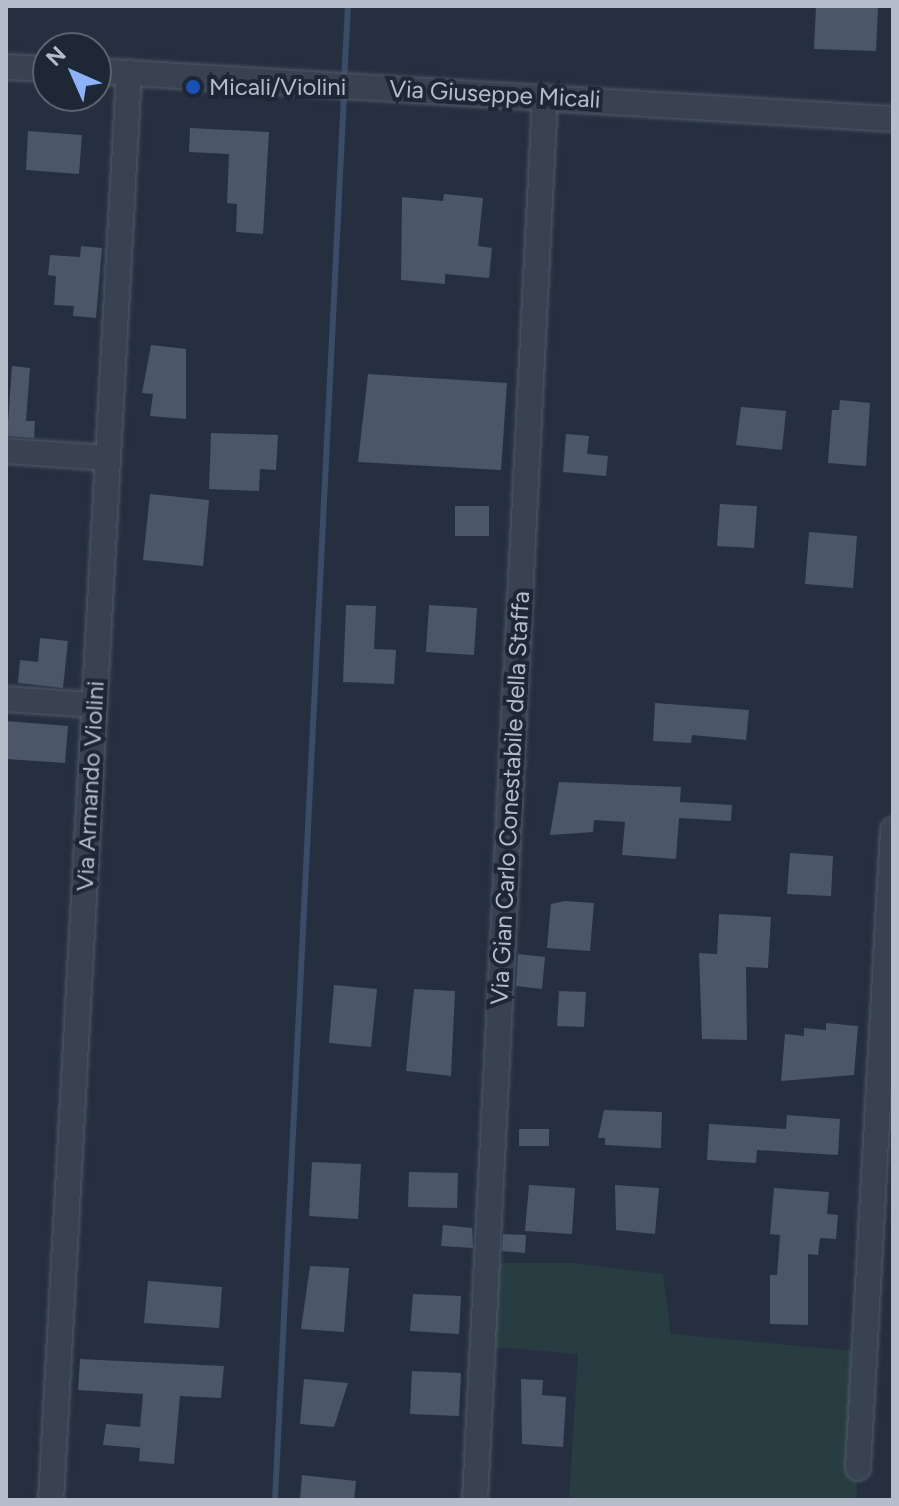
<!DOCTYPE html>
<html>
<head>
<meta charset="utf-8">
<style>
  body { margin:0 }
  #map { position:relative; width:899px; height:1506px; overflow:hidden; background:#252f40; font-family:Figtree,sans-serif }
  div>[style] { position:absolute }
  .green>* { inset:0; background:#273d41 }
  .stream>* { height:6px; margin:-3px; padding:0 3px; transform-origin:3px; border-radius:3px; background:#3b4c69 }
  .building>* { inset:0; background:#4b5669 }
  .roads { filter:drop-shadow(0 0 2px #515a67) drop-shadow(0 0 2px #515a67) }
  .minor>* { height:24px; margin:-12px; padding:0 12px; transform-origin:12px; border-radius:12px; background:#394250 }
  .dots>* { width:22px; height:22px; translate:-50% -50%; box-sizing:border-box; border:4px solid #1e2735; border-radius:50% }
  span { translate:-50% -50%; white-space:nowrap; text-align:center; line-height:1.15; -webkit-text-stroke:8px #1e2735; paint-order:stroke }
  .poi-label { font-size:24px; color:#b6bdca }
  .left { translate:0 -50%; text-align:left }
  .street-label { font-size:24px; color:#b6bdca }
  .frame { position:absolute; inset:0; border:8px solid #b6bdca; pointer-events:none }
  .north { position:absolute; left:32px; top:32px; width:80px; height:80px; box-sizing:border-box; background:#1e2735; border:2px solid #5b6371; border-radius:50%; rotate:315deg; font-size:22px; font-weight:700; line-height:32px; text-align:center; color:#b6bdca }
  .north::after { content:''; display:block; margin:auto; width:28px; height:36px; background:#8eb2f8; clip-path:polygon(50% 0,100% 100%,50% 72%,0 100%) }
</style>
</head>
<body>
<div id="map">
  <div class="green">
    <i style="clip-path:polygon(487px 1263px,572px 1263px,663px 1274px,671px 1334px,855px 1351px,857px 1500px,569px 1500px,578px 1354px,482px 1346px)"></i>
  </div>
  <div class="stream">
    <i style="left:344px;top:82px;width:76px;rotate:-87deg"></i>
    <i style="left:275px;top:1500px;width:1409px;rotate:-87.19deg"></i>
  </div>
  <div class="building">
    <i style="clip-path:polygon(816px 6px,878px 8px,876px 51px,814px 49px)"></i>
    <i style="clip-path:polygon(190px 128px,269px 132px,263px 234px,236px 232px,237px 204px,227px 203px,229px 154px,189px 152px)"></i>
    <i style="clip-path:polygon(28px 131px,82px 135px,79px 174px,26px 170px)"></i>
    <i style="clip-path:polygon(444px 194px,483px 198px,478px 246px,492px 248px,489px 278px,445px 274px,445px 284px,401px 280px,402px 197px,443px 201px)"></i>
    <i style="clip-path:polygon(81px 246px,102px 248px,96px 318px,73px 316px,74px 306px,54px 305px,56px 276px,48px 275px,50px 255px,80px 257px)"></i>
    <i style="clip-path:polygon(151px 345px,186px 349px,186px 419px,150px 416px,153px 394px,142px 393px)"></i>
    <i style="clip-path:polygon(12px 366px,30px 368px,26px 421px,35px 421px,34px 438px,7px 436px)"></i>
    <i style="clip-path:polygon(368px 374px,507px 383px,501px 470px,358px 462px)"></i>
    <i style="clip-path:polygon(840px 400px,870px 403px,866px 466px,828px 463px,832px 410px,839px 410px)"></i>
    <i style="clip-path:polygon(741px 407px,786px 411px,782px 450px,736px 445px)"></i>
    <i style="clip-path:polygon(211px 433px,278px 435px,276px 470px,260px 469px,259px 491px,209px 489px)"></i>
    <i style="clip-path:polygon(566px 434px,589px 436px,587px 454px,608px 456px,606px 476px,563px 472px)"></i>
    <i style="clip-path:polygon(150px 494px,209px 500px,203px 566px,143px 560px)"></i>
    <i style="clip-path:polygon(720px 504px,757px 506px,754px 548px,717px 546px)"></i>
    <i style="clip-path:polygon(455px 506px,489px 506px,489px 536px,455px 536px)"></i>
    <i style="clip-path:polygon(809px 532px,857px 536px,853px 588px,805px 584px)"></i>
    <i style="clip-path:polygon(346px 605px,376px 606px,374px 649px,396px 650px,394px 684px,343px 682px)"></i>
    <i style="clip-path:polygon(429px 605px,477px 608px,474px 655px,426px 652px)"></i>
    <i style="clip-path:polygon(40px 638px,68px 641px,63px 688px,18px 683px,20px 660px,38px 662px)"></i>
    <i style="clip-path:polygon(655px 703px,749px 710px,746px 740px,692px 735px,691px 743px,653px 741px)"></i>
    <i style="clip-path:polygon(6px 721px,68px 726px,65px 763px,6px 759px)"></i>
    <i style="clip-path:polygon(559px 782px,681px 787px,680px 802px,732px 805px,731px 821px,679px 818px,676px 859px,622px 855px,625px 822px,594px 820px,593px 832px,550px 835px)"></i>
    <i style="clip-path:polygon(790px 853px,833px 856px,831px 896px,787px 894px)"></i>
    <i style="clip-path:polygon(565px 901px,594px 903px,590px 951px,547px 948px,551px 904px)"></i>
    <i style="clip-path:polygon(719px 914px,771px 917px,768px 968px,746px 967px,747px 1040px,702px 1039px,699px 953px,717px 954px)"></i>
    <i style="clip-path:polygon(518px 954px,545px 957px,542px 989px,516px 986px)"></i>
    <i style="clip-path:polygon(334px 985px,377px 989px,371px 1047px,329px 1043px)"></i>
    <i style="clip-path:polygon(414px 989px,455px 991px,451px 1076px,406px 1071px)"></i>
    <i style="clip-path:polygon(559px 991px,586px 992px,584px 1027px,557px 1026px)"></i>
    <i style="clip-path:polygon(826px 1023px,858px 1026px,854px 1075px,781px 1081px,785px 1034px,804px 1036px,804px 1028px,826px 1030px)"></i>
    <i style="clip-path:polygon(604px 1110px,662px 1112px,661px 1148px,605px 1145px,605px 1138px,598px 1138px)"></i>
    <i style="clip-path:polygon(787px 1115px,840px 1119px,838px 1155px,757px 1150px,756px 1163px,707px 1160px,709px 1124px,786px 1129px)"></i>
    <i style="clip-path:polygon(519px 1129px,549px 1129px,549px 1146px,519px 1146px)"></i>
    <i style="clip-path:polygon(312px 1162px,361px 1164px,358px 1219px,309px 1216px)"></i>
    <i style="clip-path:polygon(409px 1172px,458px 1173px,457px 1208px,408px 1207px)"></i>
    <i style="clip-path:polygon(529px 1185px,575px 1188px,572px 1234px,525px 1231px)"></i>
    <i style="clip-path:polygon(615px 1185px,659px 1188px,655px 1234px,616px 1230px)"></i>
    <i style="clip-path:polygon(774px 1188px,829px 1192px,827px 1214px,838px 1215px,836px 1239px,820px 1238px,818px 1255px,808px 1254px,808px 1325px,770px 1324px,770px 1275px,777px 1275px,780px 1235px,770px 1234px)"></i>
    <i style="clip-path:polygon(443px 1225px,472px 1228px,473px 1248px,441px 1246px)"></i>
    <i style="clip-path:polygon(503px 1234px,526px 1235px,525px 1253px,502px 1251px)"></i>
    <i style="clip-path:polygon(310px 1266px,349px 1268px,344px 1332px,301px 1329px)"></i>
    <i style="clip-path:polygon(148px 1281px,222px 1287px,219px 1328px,144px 1323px)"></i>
    <i style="clip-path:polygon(413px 1294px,461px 1296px,459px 1334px,410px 1331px)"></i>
    <i style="clip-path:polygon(80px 1359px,224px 1366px,221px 1398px,180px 1396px,174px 1464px,139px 1461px,140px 1448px,103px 1445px,106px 1424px,140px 1427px,143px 1394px,78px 1390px)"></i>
    <i style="clip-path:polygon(412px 1371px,461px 1373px,459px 1416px,410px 1414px)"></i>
    <i style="clip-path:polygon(304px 1379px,348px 1383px,334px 1427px,300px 1424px)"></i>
    <i style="clip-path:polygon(521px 1379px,543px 1380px,542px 1395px,566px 1397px,563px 1447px,522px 1444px)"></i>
    <i style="clip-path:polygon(302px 1475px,356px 1481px,354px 1500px,300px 1500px)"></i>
  </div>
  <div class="roads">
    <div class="minor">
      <i style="left:6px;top:67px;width:42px;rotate:2.7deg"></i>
      <i style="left:96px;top:71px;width:798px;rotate:3.45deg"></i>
      <i style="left:6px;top:451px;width:102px;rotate:3.9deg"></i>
      <i style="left:6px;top:699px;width:89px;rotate:3.9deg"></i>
      <i style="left:858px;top:1468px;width:639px;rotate:-86.86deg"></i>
      <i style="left:51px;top:1500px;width:1430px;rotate:-86.87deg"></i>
      <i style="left:475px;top:1500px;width:1405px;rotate:-87.14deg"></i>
    </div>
  </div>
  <div class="dots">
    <i style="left:193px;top:87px;background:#1a4fb4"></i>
  </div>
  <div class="poi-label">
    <span class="left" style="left:209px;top:87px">Micali/Violini</span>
  </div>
  <div class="street-label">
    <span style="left:495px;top:94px;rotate:3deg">Via Giuseppe Micali</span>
    <span style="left:90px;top:786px;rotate:-87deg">Via Armando Violini</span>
    <span style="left:510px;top:798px;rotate:-87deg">Via Gian Carlo Conestabile della Staffa</span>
  </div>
  <div class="frame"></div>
  <div class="north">N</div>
</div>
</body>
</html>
